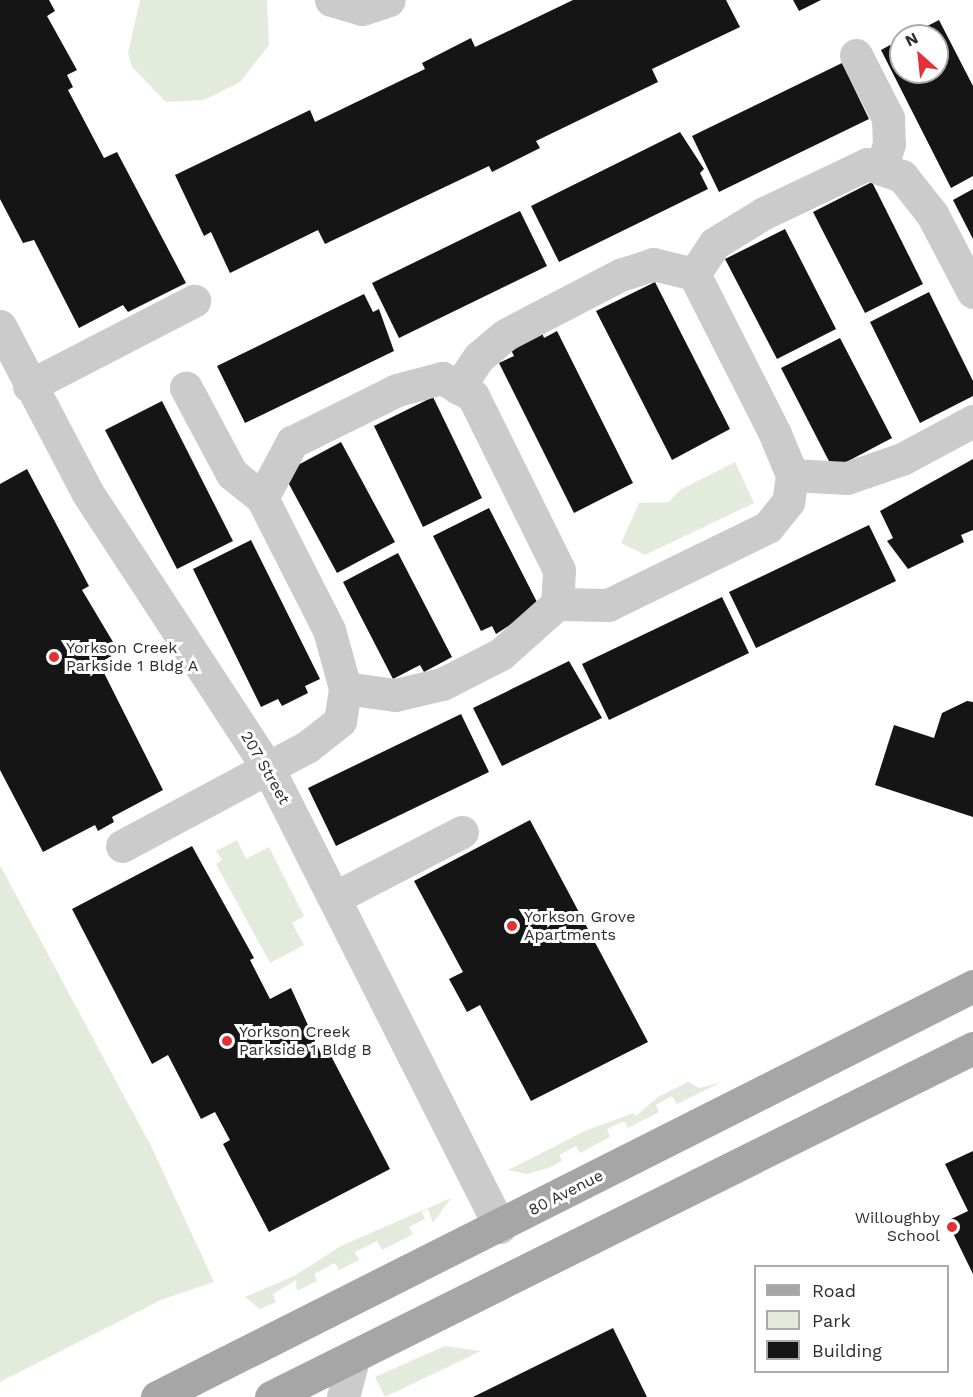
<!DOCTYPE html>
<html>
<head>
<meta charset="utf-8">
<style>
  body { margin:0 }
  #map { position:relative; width:973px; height:1397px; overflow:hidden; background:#fff; font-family:"Work Sans",sans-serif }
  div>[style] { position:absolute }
  .green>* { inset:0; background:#e3ebdc }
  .building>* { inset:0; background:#151515 }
  .minor>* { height:33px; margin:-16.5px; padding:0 16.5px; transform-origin:16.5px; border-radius:16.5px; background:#cbcbcb }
  .major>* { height:33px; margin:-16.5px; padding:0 16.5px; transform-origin:16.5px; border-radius:16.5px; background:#a6a6a6 }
  .dots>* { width:16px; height:16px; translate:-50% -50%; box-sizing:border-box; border:3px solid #fff; border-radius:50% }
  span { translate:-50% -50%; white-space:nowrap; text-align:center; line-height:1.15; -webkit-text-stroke:6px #fff; paint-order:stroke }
  .poi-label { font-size:16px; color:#2e2e2e }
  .left { translate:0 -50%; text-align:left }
  .right { translate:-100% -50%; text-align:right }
  .street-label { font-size:16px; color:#2e2e2e }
  .legend { position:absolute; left:754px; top:1265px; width:195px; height:108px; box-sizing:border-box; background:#fff; border:2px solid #ababab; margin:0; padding:8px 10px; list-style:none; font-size:18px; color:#2e2e2e }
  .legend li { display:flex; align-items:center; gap:12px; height:30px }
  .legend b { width:30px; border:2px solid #ababab }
  .north { position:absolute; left:889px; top:24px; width:60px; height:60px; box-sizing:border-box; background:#fff; border:2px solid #ababab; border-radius:50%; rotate:333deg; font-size:16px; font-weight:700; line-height:24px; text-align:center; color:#2e2e2e }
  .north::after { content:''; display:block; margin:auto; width:21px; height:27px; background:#e53035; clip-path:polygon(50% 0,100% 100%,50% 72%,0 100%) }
</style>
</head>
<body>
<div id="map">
  <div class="green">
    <i style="clip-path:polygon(140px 0,267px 0,269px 45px,240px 82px,204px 100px,166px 102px,132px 67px,128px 53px)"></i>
    <i style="clip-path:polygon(735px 462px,754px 503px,645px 555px,621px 543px,639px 503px,669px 502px,680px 490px)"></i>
    <i style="clip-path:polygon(237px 840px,246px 859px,269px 847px,304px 916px,292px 923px,304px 945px,270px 963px,216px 864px,222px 860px,216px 851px)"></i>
    <i style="clip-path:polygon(0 865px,152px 1148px,214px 1282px,161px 1300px,0 1382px)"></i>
    <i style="clip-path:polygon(688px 1082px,700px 1088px,722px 1082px,677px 1104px,672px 1096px,656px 1105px,659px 1112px,628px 1128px,624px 1121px,607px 1129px,610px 1137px,580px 1153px,576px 1146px,559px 1155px,562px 1161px,548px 1168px,527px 1174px,508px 1170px,587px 1130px,634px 1113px,636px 1116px,658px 1097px)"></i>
    <i style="clip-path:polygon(451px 1198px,433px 1223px,428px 1209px,422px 1212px,425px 1219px,409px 1227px,413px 1234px,382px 1250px,377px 1241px,355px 1252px,359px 1260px,339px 1270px,335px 1263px,314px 1274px,317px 1281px,297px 1291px,296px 1280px,273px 1294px,276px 1302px,260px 1309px,245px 1297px,294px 1276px,341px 1246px)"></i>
    <i style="clip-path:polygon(445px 1346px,481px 1351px,385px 1397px,375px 1377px)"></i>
  </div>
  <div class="building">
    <i style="clip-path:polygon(0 0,49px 0,55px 11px,47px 16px,77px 70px,67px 75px,73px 87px,68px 90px,104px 158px,117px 152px,186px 283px,128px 312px,123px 305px,79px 328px,34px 240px,23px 243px,0 199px)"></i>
    <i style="clip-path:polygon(573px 0,726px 0,740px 27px,652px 69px,658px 82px,536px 141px,540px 148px,492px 172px,489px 166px,325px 244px,318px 230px,230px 273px,211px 232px,204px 236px,175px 175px,310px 110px,315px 122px,425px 69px,422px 63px,471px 38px,475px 47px)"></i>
    <i style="clip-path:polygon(793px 0,821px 0,799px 11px)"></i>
    <i style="clip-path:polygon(939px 20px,973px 86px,973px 176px,951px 188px,881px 50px,901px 39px,901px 72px,937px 72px,937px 36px,908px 36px)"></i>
    <i style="clip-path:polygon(842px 63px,869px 119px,719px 192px,692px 136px)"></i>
    <i style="clip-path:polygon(680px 132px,704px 169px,700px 173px,708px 189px,559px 262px,531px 206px)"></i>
    <i style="clip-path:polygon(872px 182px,923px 284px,865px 313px,813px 212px)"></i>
    <i style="clip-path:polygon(973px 189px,973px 239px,953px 200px)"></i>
    <i style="clip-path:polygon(520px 211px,547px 266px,399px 338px,372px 283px)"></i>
    <i style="clip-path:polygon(785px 229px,836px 329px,777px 359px,725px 259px)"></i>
    <i style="clip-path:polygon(655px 282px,730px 429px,672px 460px,596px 311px)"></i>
    <i style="clip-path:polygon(929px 292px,973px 381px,973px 396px,920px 423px,870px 322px)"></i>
    <i style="clip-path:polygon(364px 294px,373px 312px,379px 309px,394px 351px,245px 423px,217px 366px)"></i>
    <i style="clip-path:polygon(557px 331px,633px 483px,574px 513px,499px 363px,514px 356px,510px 348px,542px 333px,544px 338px)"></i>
    <i style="clip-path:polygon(840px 338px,892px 438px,833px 469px,781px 368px)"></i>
    <i style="clip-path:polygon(433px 397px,482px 498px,423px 527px,374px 426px)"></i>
    <i style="clip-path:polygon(162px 401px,233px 541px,177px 569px,105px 430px)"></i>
    <i style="clip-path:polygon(341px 442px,395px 542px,337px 573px,283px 473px)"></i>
    <i style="clip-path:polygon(973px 459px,973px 530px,961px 535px,964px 542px,908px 569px,887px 541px,893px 538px,880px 511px)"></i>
    <i style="clip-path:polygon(27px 469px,89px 586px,82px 590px,119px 652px,99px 663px,163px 790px,112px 817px,114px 822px,98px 831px,95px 825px,43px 852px,0 770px,0 484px)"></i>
    <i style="clip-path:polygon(489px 508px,539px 606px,496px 634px,492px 626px,481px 631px,433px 536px)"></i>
    <i style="clip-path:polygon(869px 525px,896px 581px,756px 648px,729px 592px)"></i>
    <i style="clip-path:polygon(251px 540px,320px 679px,305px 686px,308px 693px,282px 706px,278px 699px,261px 707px,193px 569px)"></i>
    <i style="clip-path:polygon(398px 553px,452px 657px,424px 672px,420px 665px,393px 679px,343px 582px)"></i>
    <i style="clip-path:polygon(722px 597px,749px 653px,609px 720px,582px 664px)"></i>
    <i style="clip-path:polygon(569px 661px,602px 718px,502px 766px,473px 708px)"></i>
    <i style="clip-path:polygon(967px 701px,973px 702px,973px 817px,875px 785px,894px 725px,934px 738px,942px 713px)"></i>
    <i style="clip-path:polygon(461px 714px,489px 772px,336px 846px,308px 788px)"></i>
    <i style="clip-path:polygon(530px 820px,648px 1042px,531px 1101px,480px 1005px,467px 1012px,449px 979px,463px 972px,414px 881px)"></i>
    <i style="clip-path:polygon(192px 846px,254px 958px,250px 960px,270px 999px,291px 988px,322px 1056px,329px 1052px,390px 1169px,269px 1232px,223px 1144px,230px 1140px,215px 1112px,201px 1119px,168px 1055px,152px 1064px,72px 909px)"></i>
    <i style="clip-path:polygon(973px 1151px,973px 1274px,947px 1221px,968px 1211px,945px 1164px)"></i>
    <i style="clip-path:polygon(613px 1328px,647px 1397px,473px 1397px)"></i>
  </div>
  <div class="minor">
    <i style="left:331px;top:0;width:32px;rotate:16deg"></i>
    <i style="left:362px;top:9px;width:28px;rotate:-18deg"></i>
    <i style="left:856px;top:55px;width:71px;rotate:63.1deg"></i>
    <i style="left:888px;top:118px;width:26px;rotate:88deg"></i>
    <i style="left:889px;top:144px;width:26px;rotate:108deg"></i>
    <i style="left:694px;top:274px;width:37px;rotate:-56deg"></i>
    <i style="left:715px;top:243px;width:57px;rotate:-31.5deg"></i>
    <i style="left:764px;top:213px;width:114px;rotate:-25.4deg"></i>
    <i style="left:867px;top:164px;width:37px;rotate:19deg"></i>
    <i style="left:902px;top:176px;width:48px;rotate:51.7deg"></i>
    <i style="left:932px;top:214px;width:88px;rotate:62.3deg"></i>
    <i style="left:0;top:326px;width:187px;rotate:62.3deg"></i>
    <i style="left:87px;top:492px;width:332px;rotate:56.8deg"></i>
    <i style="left:269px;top:770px;width:512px;rotate:63.18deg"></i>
    <i style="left:29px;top:386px;width:186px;rotate:-27.3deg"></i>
    <i style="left:458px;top:388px;width:37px;rotate:-56deg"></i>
    <i style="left:479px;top:357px;width:34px;rotate:-40deg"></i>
    <i style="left:505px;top:335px;width:130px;rotate:-27.6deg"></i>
    <i style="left:620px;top:275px;width:35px;rotate:-18deg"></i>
    <i style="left:653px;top:264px;width:42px;rotate:13.7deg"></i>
    <i style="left:694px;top:274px;width:179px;rotate:63.1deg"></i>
    <i style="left:775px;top:434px;width:44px;rotate:67.5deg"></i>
    <i style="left:792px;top:475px;width:27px;rotate:98deg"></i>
    <i style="left:788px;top:502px;width:32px;rotate:129deg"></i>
    <i style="left:768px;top:527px;width:178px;rotate:154deg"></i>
    <i style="left:608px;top:605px;width:51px;rotate:-178.9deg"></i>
    <i style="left:792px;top:475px;width:55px;rotate:3.1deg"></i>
    <i style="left:847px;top:478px;width:58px;rotate:-19.1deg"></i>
    <i style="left:902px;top:459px;width:81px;rotate:-28.2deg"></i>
    <i style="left:262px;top:498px;width:64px;rotate:-61.8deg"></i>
    <i style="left:292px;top:442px;width:117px;rotate:-26.3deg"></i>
    <i style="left:397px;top:390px;width:47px;rotate:-14.9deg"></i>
    <i style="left:442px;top:378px;width:36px;rotate:30deg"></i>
    <i style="left:473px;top:396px;width:194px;rotate:63.7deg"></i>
    <i style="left:559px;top:570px;width:34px;rotate:93deg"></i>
    <i style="left:557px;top:604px;width:75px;rotate:138.2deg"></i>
    <i style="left:501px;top:654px;width:66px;rotate:153deg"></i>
    <i style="left:442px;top:684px;width:48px;rotate:166.8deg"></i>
    <i style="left:395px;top:695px;width:50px;rotate:-172deg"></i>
    <i style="left:122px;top:846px;width:210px;rotate:-28.2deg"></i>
    <i style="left:307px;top:747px;width:42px;rotate:-38.2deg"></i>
    <i style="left:340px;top:721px;width:33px;rotate:-81deg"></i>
    <i style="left:345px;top:688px;width:60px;rotate:-105.4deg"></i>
    <i style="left:329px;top:630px;width:148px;rotate:-116.9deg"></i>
    <i style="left:262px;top:498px;width:38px;rotate:-141deg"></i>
    <i style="left:232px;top:474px;width:98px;rotate:-118.1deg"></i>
    <i style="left:334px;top:898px;width:144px;rotate:-27.3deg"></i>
    <i style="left:343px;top:1397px;width:42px;rotate:-75deg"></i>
  </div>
  <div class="major">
    <i style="left:157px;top:1397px;width:914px;rotate:-26.73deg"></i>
    <i style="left:271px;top:1397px;width:784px;rotate:-26.43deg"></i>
  </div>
  <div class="dots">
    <i style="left:54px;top:657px;background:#e53035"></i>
    <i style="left:512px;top:926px;background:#e53035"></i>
    <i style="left:227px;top:1041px;background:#e53035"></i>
    <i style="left:952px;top:1227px;background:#e53035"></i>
  </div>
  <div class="poi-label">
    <span class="left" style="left:66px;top:657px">Yorkson Creek<br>Parkside 1 Bldg A</span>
    <span class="left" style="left:524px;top:926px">Yorkson Grove<br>Apartments</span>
    <span class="left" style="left:239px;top:1041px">Yorkson Creek<br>Parkside 1 Bldg B</span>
    <span class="right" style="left:940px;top:1227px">Willoughby<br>School</span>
  </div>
  <div class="street-label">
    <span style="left:265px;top:768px;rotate:60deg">207 Street</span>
    <span style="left:566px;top:1193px;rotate:-27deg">80 Avenue</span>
  </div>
  <ul class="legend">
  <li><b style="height:8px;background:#a6a6a6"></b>Road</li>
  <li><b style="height:16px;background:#e3ebdc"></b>Park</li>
  <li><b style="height:16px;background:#151515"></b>Building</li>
  </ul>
  <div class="north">N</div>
</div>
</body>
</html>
